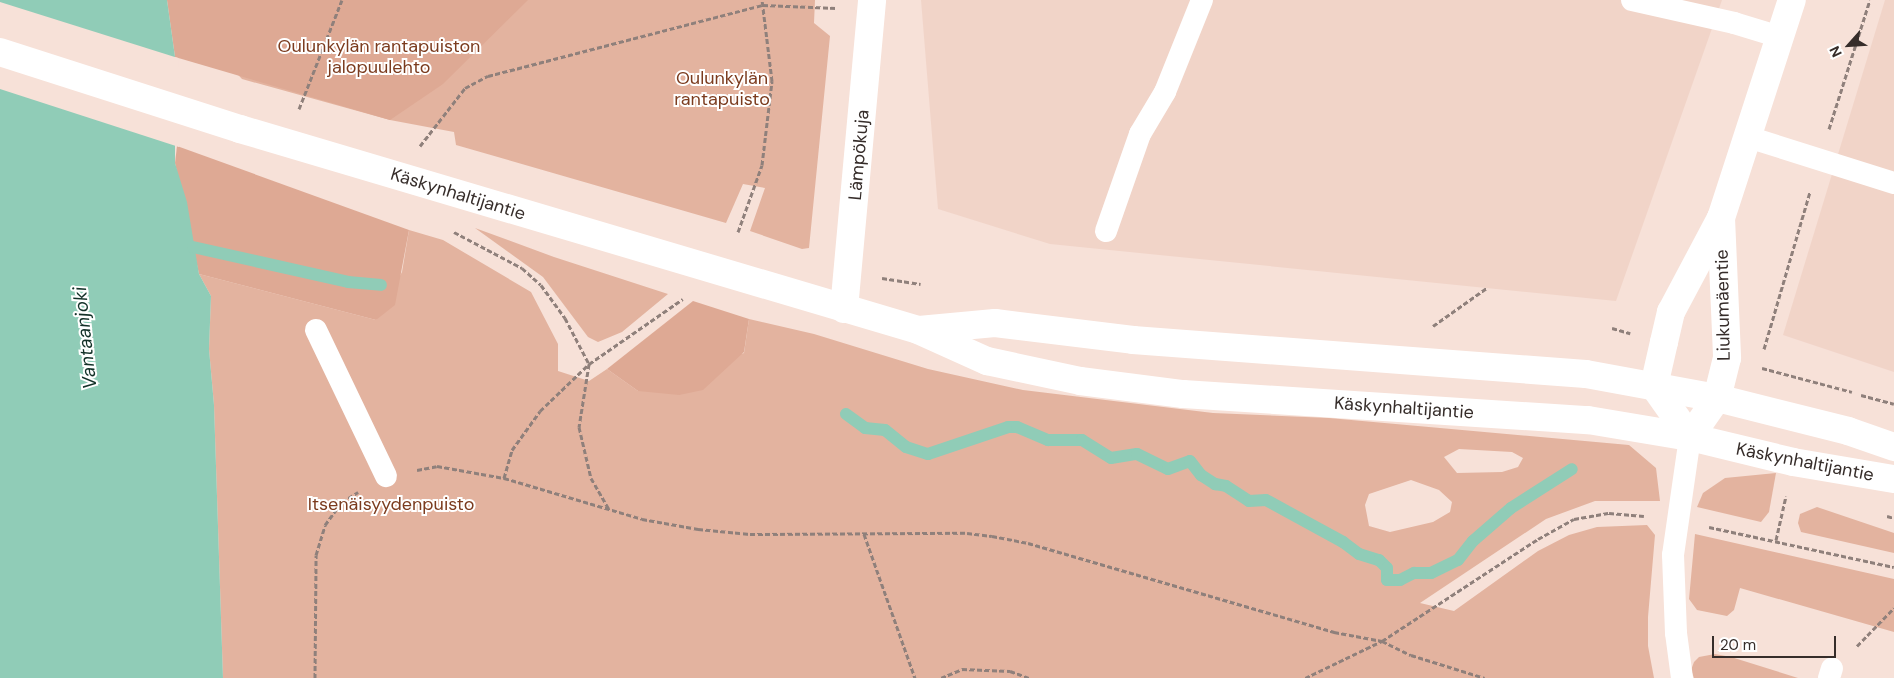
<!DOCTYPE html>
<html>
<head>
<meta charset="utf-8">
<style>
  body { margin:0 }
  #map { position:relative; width:1894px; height:678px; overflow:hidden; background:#f7e1d8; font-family:"DM Sans",sans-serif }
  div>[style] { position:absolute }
  .built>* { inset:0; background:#f1d4c8 }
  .green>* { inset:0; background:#e3b39f }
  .forest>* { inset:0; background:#dea994 }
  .water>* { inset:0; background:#90ccb7 }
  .pier>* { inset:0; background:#f7e1d8 }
  .stream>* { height:12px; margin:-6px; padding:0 6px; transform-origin:6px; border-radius:6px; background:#90ccb7 }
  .path>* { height:3px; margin-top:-1.5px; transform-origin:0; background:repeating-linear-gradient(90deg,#8f807b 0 5px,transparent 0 7.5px) }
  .lane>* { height:22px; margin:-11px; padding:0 11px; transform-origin:11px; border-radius:11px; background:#fff }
  .street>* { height:28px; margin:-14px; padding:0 14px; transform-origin:14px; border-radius:14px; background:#fff }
  .secondary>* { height:28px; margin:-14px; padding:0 14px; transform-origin:14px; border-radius:14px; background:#fff }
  span { translate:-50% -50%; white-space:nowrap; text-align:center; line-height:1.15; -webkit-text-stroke:4px #fff; paint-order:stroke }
  .park-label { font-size:18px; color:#7b3b1e }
  .street-label { font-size:18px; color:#362d2a }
  .water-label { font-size:19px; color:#133128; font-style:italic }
  .north { position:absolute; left:1824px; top:20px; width:50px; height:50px; -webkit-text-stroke:4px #fff; paint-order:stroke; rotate:244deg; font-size:14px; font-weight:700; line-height:20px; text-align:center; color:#362d2a }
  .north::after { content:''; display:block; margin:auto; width:18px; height:22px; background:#362d2a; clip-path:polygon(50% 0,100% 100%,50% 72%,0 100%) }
  .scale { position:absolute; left:1712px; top:636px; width:124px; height:22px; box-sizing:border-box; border:2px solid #362d2a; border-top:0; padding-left:6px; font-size:15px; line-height:18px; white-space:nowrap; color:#362d2a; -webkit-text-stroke:4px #fff; paint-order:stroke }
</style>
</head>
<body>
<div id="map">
  <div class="built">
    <i style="clip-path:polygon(921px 0,1722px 0,1616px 301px,1050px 244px,938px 209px)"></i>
    <i style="clip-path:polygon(1885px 0,1894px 0,1894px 372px,1783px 335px)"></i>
  </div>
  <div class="green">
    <i style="clip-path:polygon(167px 0,815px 0,814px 23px,830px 36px,809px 248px,802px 249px,750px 231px,765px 188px,743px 184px,726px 223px,456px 145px,454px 132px,390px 120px,242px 79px)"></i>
    <i style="clip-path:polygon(475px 228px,554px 257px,668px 294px,622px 332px,598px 342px,588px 337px,543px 277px)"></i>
    <i style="clip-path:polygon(evenodd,409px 230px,443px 240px,531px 292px,558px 344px,558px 371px,589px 381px,607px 369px,638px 391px,744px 353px,749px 319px,814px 334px,928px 369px,1023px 390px,1213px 413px,1329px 418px,1629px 445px,1656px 468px,1660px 501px,1595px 501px,1546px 519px,1420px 603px,1454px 611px,1538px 551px,1569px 535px,1597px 527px,1647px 525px,1655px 535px,1648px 617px,1648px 646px,1654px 678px,223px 678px,214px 405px,209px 349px,211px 296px,199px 274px,376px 320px,402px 272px,409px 230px,1459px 449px,1512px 452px,1523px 458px,1518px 467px,1502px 472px,1457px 473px,1444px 457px,1459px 449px,409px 230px,1411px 480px,1439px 490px,1452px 502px,1450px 512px,1433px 522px,1390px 532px,1369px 526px,1365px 505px,1369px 494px,1411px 480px)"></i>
    <i style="clip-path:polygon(1776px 473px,1769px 512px,1761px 522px,1697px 507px,1703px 493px,1725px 478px)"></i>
    <i style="clip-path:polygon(1817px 507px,1894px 533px,1894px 553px,1801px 532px,1798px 523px,1800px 514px)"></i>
    <i style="clip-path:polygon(1695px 534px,1894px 579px,1894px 632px,1740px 588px,1734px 610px,1727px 616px,1697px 610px,1689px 599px)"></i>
    <i style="clip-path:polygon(1715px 654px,1731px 657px,1798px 678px,1694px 678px,1691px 670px,1694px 662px,1699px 657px)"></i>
  </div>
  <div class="forest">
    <i style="clip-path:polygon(167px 0,528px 0,443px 84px,390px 120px,175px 57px)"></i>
    <i style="clip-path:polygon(177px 146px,409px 230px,395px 305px,376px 320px,199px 274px,175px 163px)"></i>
    <i style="clip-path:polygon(693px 301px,749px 319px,744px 352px,703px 390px,679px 395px,638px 391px,607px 369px)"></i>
  </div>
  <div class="water">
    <i style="clip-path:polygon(0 0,167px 0,175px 57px,175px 163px,187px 202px,199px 274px,211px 296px,209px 349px,214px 405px,223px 678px,0 678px)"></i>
  </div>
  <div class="pier">
    <i style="clip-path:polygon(0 2px,178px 58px,179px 147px,0 89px)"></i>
  </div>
  <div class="stream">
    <i style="left:193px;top:247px;width:159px;rotate:12.7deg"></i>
    <i style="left:348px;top:282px;width:33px;rotate:5deg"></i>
    <i style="left:846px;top:414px;width:24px;rotate:36deg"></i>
    <i style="left:865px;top:428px;width:20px;rotate:6deg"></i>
    <i style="left:885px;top:430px;width:27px;rotate:39deg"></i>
    <i style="left:906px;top:447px;width:23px;rotate:18deg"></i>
    <i style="left:928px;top:454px;width:84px;rotate:-18.6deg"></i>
    <i style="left:1008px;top:427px;width:9px"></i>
    <i style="left:1017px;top:427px;width:34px;rotate:23deg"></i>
    <i style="left:1048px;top:440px;width:34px"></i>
    <i style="left:1082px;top:440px;width:34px;rotate:32deg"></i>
    <i style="left:1111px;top:458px;width:26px;rotate:-9deg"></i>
    <i style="left:1137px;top:454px;width:34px;rotate:26deg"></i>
    <i style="left:1168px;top:469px;width:23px;rotate:-20deg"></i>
    <i style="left:1190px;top:461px;width:18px;rotate:52deg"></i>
    <i style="left:1201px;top:475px;width:17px;rotate:33deg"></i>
    <i style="left:1215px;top:484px;width:11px;rotate:10deg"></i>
    <i style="left:1226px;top:486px;width:27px;rotate:33deg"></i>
    <i style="left:1249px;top:501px;width:17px;rotate:-3deg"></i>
    <i style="left:1266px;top:500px;width:88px;rotate:28.6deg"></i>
    <i style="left:1343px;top:542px;width:20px;rotate:37deg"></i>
    <i style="left:1359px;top:554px;width:21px;rotate:17deg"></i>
    <i style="left:1379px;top:560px;width:11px;rotate:45deg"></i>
    <i style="left:1387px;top:568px;width:12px;rotate:90deg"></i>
    <i style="left:1387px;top:580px;width:13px"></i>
    <i style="left:1400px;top:580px;width:16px;rotate:-27deg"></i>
    <i style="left:1414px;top:573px;width:17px"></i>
    <i style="left:1431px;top:573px;width:30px;rotate:-26deg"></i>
    <i style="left:1458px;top:560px;width:24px;rotate:-52deg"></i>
    <i style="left:1473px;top:541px;width:50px;rotate:-41deg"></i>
    <i style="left:1511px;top:508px;width:72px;rotate:-32.6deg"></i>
  </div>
  <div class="path">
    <i style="left:299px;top:109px;width:117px;rotate:-68.5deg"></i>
    <i style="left:1829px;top:129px;width:135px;rotate:-72.4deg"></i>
    <i style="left:420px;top:146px;width:73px;rotate:-52.2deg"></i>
    <i style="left:465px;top:88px;width:26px;rotate:-28deg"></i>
    <i style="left:488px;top:76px;width:284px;rotate:-14.5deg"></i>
    <i style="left:763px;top:5px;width:73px;rotate:2.4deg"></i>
    <i style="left:454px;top:232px;width:77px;rotate:27.9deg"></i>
    <i style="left:522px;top:268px;width:25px;rotate:42deg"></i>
    <i style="left:541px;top:285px;width:41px;rotate:54deg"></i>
    <i style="left:565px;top:318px;width:52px;rotate:62.4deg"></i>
    <i style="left:589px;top:364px;width:64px;rotate:99deg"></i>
    <i style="left:579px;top:427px;width:52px;rotate:76.8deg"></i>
    <i style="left:591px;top:478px;width:36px;rotate:60deg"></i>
    <i style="left:738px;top:232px;width:71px;rotate:-70.3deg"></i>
    <i style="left:762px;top:165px;width:85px;rotate:-83.2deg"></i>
    <i style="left:772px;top:81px;width:82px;rotate:-97deg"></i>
    <i style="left:882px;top:278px;width:39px;rotate:9deg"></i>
    <i style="left:1433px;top:326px;width:67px;rotate:-35.3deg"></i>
    <i style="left:1612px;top:328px;width:19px;rotate:16deg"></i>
    <i style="left:1764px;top:349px;width:164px;rotate:-73.7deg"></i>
    <i style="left:1762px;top:368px;width:93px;rotate:14.9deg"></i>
    <i style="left:1861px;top:395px;width:34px;rotate:15deg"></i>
    <i style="left:417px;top:470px;width:20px;rotate:-11deg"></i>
    <i style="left:437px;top:466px;width:68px;rotate:10.2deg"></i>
    <i style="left:504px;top:478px;width:144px;rotate:16.5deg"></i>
    <i style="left:642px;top:519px;width:57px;rotate:10.1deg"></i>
    <i style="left:698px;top:529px;width:52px;rotate:5.5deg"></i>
    <i style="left:750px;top:534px;width:217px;rotate:-0.3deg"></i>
    <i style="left:967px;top:533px;width:25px;rotate:7deg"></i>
    <i style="left:992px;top:536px;width:37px;rotate:11deg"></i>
    <i style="left:1028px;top:543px;width:319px;rotate:16.2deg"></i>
    <i style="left:1334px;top:632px;width:49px;rotate:10.6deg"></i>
    <i style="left:1382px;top:641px;width:186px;rotate:-33.2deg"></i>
    <i style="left:1538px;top:539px;width:41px;rotate:-29.1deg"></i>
    <i style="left:1574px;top:519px;width:36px;rotate:-10deg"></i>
    <i style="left:1609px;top:513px;width:35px;rotate:5deg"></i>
    <i style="left:504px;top:478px;width:29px;rotate:-74deg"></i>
    <i style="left:512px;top:450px;width:48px;rotate:-54.3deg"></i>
    <i style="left:540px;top:411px;width:68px;rotate:-43.8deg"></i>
    <i style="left:589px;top:364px;width:114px;rotate:-34.7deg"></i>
    <i style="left:1887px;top:516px;width:7px;rotate:16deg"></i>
    <i style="left:1709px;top:527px;width:189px;rotate:12.2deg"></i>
    <i style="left:864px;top:534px;width:153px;rotate:70.5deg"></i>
    <i style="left:1776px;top:540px;width:45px;rotate:-77.2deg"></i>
    <i style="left:1857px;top:646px;width:53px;rotate:-45.8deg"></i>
    <i style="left:315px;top:678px;width:123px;rotate:-89.5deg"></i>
    <i style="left:316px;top:555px;width:31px;rotate:-73deg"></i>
    <i style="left:325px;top:525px;width:29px;rotate:-54deg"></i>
    <i style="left:342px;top:502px;width:19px;rotate:-32deg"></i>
    <i style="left:941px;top:678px;width:23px;rotate:-23deg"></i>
    <i style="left:962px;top:669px;width:48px;rotate:2.4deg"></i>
    <i style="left:1010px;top:671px;width:20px;rotate:20deg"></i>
    <i style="left:1305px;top:678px;width:85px;rotate:-25.7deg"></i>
    <i style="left:1382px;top:641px;width:32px;rotate:26deg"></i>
    <i style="left:1411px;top:655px;width:77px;rotate:17.3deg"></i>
  </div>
  <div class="lane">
    <i style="left:1632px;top:0;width:105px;rotate:12.7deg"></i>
    <i style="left:1734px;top:23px;width:48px;rotate:16.9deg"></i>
    <i style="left:1748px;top:137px;width:153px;rotate:17.5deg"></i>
    <i style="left:1106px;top:231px;width:103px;rotate:-70.7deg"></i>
    <i style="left:1140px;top:134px;width:49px;rotate:-59.2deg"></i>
    <i style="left:1165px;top:92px;width:99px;rotate:-68.1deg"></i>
    <i style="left:316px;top:330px;width:162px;rotate:64.4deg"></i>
    <i style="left:1682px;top:678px;width:45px;rotate:-97.6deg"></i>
    <i style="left:1676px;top:633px;width:78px;rotate:-92.2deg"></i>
    <i style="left:1673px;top:555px;width:119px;rotate:-81.8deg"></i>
    <i style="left:1829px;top:678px;width:10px;rotate:-73deg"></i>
  </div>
  <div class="street">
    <i style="left:1721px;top:218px;width:140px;rotate:87.5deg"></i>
    <i style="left:1727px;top:358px;width:41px;rotate:104deg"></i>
    <i style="left:1717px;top:398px;width:47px;rotate:124.7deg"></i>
    <i style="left:1690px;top:437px;width:62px;rotate:-125.2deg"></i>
    <i style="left:1654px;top:386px;width:45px;rotate:-77.2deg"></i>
    <i style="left:1664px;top:342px;width:31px;rotate:-77deg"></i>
    <i style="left:1671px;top:312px;width:106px;rotate:-62deg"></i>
    <i style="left:1721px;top:218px;width:229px;rotate:-72deg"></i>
    <i style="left:844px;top:309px;width:310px;rotate:-84.8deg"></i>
  </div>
  <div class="secondary">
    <i style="left:0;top:52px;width:252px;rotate:17.8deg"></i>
    <i style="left:240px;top:129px;width:707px;rotate:16.51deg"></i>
    <i style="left:918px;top:330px;width:76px;rotate:24.2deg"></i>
    <i style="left:987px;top:361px;width:95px;rotate:12.1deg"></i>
    <i style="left:1080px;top:381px;width:104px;rotate:7.2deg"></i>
    <i style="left:1183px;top:394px;width:406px;rotate:3.7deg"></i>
    <i style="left:1588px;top:420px;width:103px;rotate:9.5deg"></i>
    <i style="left:1690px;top:437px;width:106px;rotate:13.6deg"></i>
    <i style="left:1793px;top:462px;width:102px;rotate:9.6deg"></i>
    <i style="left:919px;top:330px;width:76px;rotate:-5.3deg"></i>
    <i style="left:995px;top:323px;width:139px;rotate:7deg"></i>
    <i style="left:1133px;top:340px;width:454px;rotate:4.3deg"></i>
    <i style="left:1586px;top:374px;width:133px;rotate:10.4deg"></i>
    <i style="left:1717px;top:398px;width:135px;rotate:14.1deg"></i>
    <i style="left:1848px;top:431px;width:49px;rotate:19.2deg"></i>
  </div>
  <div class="park-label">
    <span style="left:379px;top:57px">Oulunkylän rantapuiston<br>jalopuulehto</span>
    <span style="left:722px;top:89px">Oulunkylän<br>rantapuisto</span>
    <span style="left:391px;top:504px">Itsenäisyydenpuisto</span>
  </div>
  <div class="street-label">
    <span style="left:859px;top:155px;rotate:-85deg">Lämpökuja</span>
    <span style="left:458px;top:194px;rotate:17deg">Käskynhaltijantie</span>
    <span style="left:1723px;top:305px;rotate:-91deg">Liukumäentie</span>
    <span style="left:1404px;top:408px;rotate:4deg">Käskynhaltijantie</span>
    <span style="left:1805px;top:462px;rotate:11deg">Käskynhaltijantie</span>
  </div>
  <div class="water-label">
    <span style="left:85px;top:338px;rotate:-96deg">Vantaanjoki</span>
  </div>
  <div class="north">N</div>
  <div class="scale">20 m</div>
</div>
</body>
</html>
